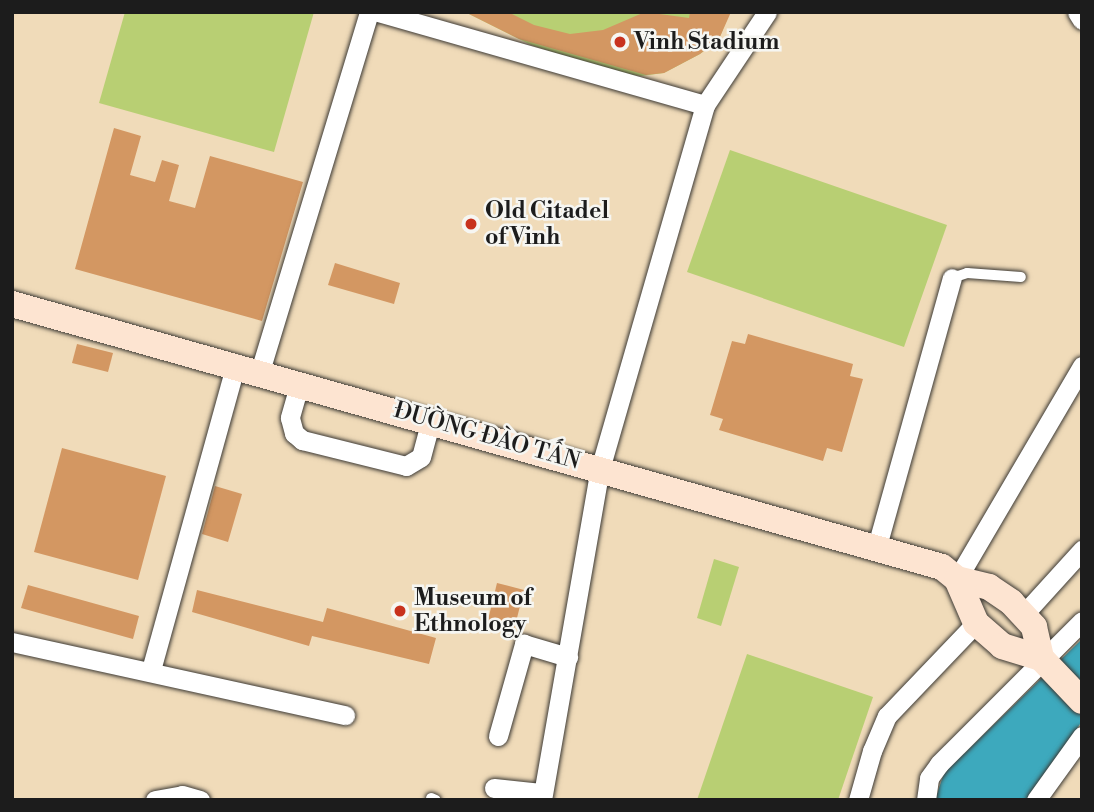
<!DOCTYPE html>
<html>
<head>
<meta charset="utf-8">
<style>
  body { margin:0 }
  #map { position:relative; width:1094px; height:812px; overflow:hidden; background:#f0dbb9; font-family:"Libre Bodoni",serif }
  div>[style] { position:absolute }
  .green>* { inset:0; background:#b8cf73 }
  .water>* { inset:0; background:#3da9bd }
  .building>* { inset:0; background:#d39762 }
  .roads { filter:drop-shadow(0 0 2px #3c3934) drop-shadow(0 0 2px #3c3934) }
  .lane>* { height:10px; margin:-5px; padding:0 5px; transform-origin:5px; border-radius:5px; background:#fff }
  .street>* { height:19px; margin:-9.5px; padding:0 9.5px; transform-origin:9.5px; border-radius:9.5px; background:#fff }
  .secondary>* { height:26px; margin:-13px; padding:0 13px; transform-origin:13px; border-radius:13px; background:#fde4d1 }
  .dots>* { width:19px; height:19px; translate:-50% -50%; box-sizing:border-box; border:4px solid #f6f6f2; border-radius:50% }
  span { translate:-50% -50%; white-space:nowrap; text-align:center; line-height:1.15; -webkit-text-stroke:5px #f6f6f2; paint-order:stroke }
  .poi-label { font-size:23px; color:#1c1c1c; font-weight:700 }
  .left { translate:0 -50%; text-align:left }
  .street-label { font-size:23px; color:#1c1c1c }
  .frame { position:absolute; inset:0; border:14px solid #1c1c1c; pointer-events:none }
</style>
</head>
<body>
<div id="map">
  <div class="green">
    <i style="clip-path:polygon(125px 12px,314px 12px,274px 152px,99px 103px)"></i>
    <i style="clip-path:polygon(465px 12px,730px 12px,719px 39px,700px 54px,664px 73px,641px 76px,614px 73px,531px 45px)"></i>
    <i style="clip-path:polygon(730px 150px,947px 225px,904px 347px,687px 272px)"></i>
    <i style="clip-path:polygon(714px 559px,739px 567px,721px 626px,697px 618px)"></i>
    <i style="clip-path:polygon(747px 654px,873px 697px,838px 800px,697px 800px)"></i>
  </div>
  <div class="water">
    <i style="clip-path:polygon(1082px 639px,1082px 721px,1031px 800px,935px 800px,944px 773px)"></i>
  </div>
  <div class="building">
    <i style="clip-path:polygon(465px 12px,508px 12px,534px 25px,570px 34px,603px 30px,645px 12px,689px 18px,690px 12px,731px 12px,719px 39px,700px 54px,664px 73px,646px 75px,519px 39px)"></i>
    <i style="clip-path:polygon(114px 128px,141px 136px,130px 175px,155px 182px,162px 160px,179px 165px,169px 201px,195px 208px,210px 156px,303px 182px,262px 321px,75px 269px)"></i>
    <i style="clip-path:polygon(335px 263px,400px 283px,394px 304px,328px 285px)"></i>
    <i style="clip-path:polygon(748px 334px,853px 364px,850px 376px,863px 379px,842px 452px,827px 448px,823px 461px,719px 430px,723px 419px,710px 415px,732px 341px,745px 344px)"></i>
    <i style="clip-path:polygon(77px 344px,113px 353px,108px 372px,72px 363px)"></i>
    <i style="clip-path:polygon(62px 448px,166px 476px,138px 580px,34px 552px)"></i>
    <i style="clip-path:polygon(215px 486px,242px 494px,228px 542px,202px 534px)"></i>
    <i style="clip-path:polygon(497px 583px,524px 590px,514px 630px,487px 624px)"></i>
    <i style="clip-path:polygon(28px 585px,139px 616px,133px 639px,21px 608px)"></i>
    <i style="clip-path:polygon(197px 590px,323px 622px,327px 608px,436px 638px,429px 664px,312px 636px,309px 646px,192px 612px)"></i>
  </div>
  <div class="roads">
    <div class="lane">
      <i style="left:952px;top:278px;width:16px;rotate:-18deg"></i>
      <i style="left:967px;top:273px;width:54px;rotate:4.2deg"></i>
      <i style="left:431px;top:798px;width:5px;rotate:22deg"></i>
    </div>
    <div class="street">
      <i style="left:378px;top:12px;width:340px;rotate:15.9deg"></i>
      <i style="left:1077px;top:12px;width:9px;rotate:58deg"></i>
      <i style="left:260px;top:371px;width:375px;rotate:-73.1deg"></i>
      <i style="left:300px;top:382px;width:37px;rotate:106deg"></i>
      <i style="left:290px;top:418px;width:16px;rotate:75deg"></i>
      <i style="left:294px;top:433px;width:11px;rotate:41deg"></i>
      <i style="left:302px;top:440px;width:107px;rotate:14deg"></i>
      <i style="left:406px;top:466px;width:17px;rotate:-31deg"></i>
      <i style="left:421px;top:457px;width:38px;rotate:-75deg"></i>
      <i style="left:877px;top:546px;width:278px;rotate:-74.4deg"></i>
      <i style="left:957px;top:579px;width:247px;rotate:-59.6deg"></i>
      <i style="left:1023px;top:615px;width:88px;rotate:-47.8deg"></i>
      <i style="left:12px;top:642px;width:341px;rotate:12.4deg"></i>
      <i style="left:151px;top:670px;width:318px;rotate:-74.5deg"></i>
      <i style="left:498px;top:736px;width:96px;rotate:-74.2deg"></i>
      <i style="left:524px;top:644px;width:46px;rotate:16.5deg"></i>
      <i style="left:494px;top:788px;width:47px;rotate:6.1deg"></i>
      <i style="left:155px;top:800px;width:27px;rotate:-10deg"></i>
      <i style="left:182px;top:795px;width:19px;rotate:16deg"></i>
      <i style="left:542px;top:800px;width:336px;rotate:-80.1deg"></i>
      <i style="left:600px;top:469px;width:379px;rotate:-73.9deg"></i>
      <i style="left:705px;top:105px;width:112px;rotate:-56.3deg"></i>
      <i style="left:858px;top:800px;width:51px;rotate:-74.1deg"></i>
      <i style="left:872px;top:751px;width:38px;rotate:-67deg"></i>
      <i style="left:887px;top:716px;width:129px;rotate:-46.3deg"></i>
      <i style="left:926px;top:800px;width:22px;rotate:-82deg"></i>
      <i style="left:929px;top:778px;width:17px;rotate:-54deg"></i>
      <i style="left:939px;top:764px;width:202px;rotate:-45deg"></i>
      <i style="left:1036px;top:800px;width:79px;rotate:-54.3deg"></i>
    </div>
    <div class="secondary">
      <i style="left:12px;top:304px;width:966px;rotate:15.79deg"></i>
      <i style="left:942px;top:567px;width:19px;rotate:39deg"></i>
      <i style="left:957px;top:579px;width:33px;rotate:14deg"></i>
      <i style="left:989px;top:587px;width:27px;rotate:34deg"></i>
      <i style="left:1011px;top:602px;width:34px;rotate:47deg"></i>
      <i style="left:1034px;top:627px;width:32px;rotate:77deg"></i>
      <i style="left:1041px;top:658px;width:59px;rotate:46.4deg"></i>
      <i style="left:957px;top:579px;width:48px;rotate:66.6deg"></i>
      <i style="left:976px;top:623px;width:35px;rotate:41deg"></i>
      <i style="left:1002px;top:646px;width:41px;rotate:17.1deg"></i>
    </div>
  </div>
  <div class="dots">
    <i style="left:620px;top:42px;background:#c8321e"></i>
    <i style="left:471px;top:224px;background:#c8321e"></i>
    <i style="left:400px;top:611px;background:#c8321e"></i>
  </div>
  <div class="poi-label">
    <span class="left" style="left:634px;top:42px">Vinh Stadium</span>
    <span class="left" style="left:485px;top:224px">Old Citadel<br>of Vinh</span>
    <span class="left" style="left:414px;top:611px">Museum of<br>Ethnology</span>
  </div>
  <div class="street-label">
    <span style="left:487px;top:436px;rotate:16deg">ĐƯỜNG ĐÀO TẤN</span>
  </div>
  <div class="frame"></div>
</div>
</body>
</html>
